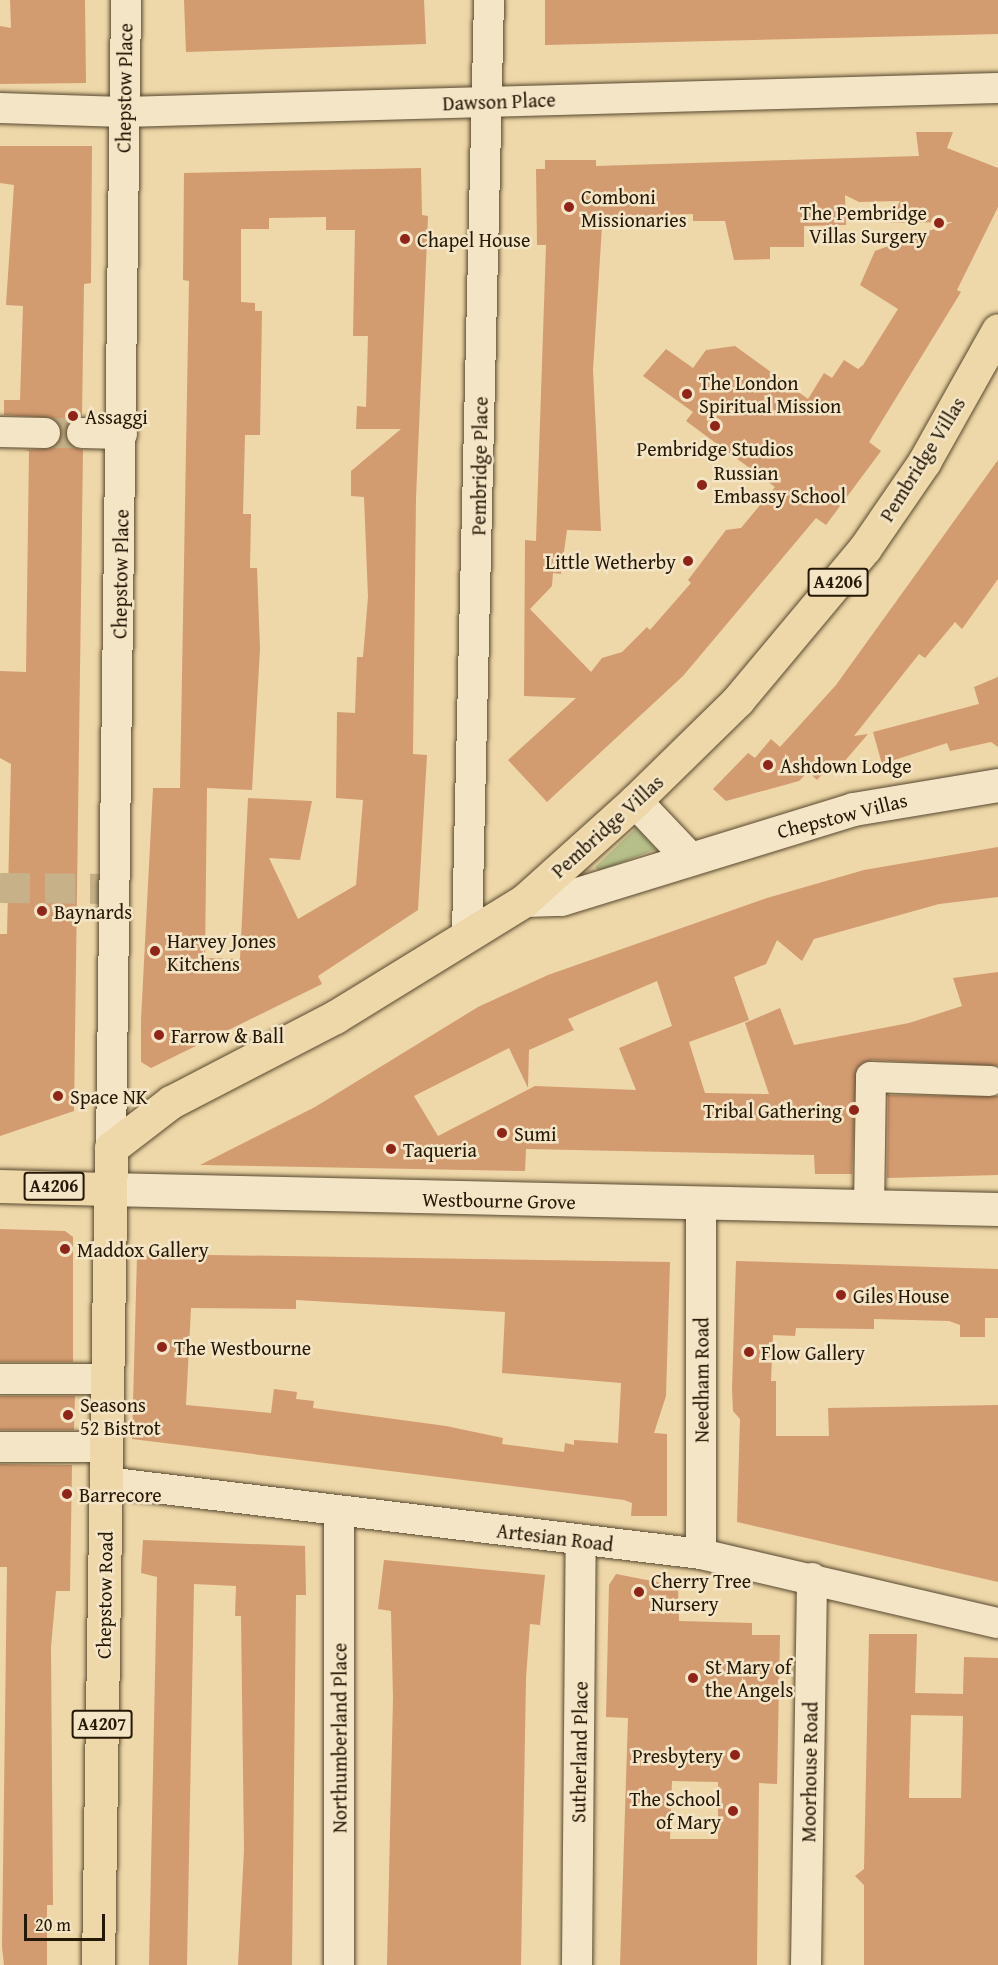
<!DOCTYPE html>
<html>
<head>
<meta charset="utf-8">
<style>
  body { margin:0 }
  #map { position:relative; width:998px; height:1965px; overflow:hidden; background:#eed7a8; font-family:"Gentium Book Plus",serif }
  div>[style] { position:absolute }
  .green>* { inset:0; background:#b6bf89 }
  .building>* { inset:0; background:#d39b70 }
  .street-tunnel>* { height:30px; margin-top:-15px; transform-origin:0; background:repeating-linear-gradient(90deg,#c6b188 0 30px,transparent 0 45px) }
  .roads { filter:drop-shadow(0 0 2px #57482e) drop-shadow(0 0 2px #57482e) }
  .street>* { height:30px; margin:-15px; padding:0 15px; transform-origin:15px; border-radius:15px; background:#f4e5c6 }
  .secondary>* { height:33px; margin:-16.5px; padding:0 16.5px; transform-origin:16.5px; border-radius:16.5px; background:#f4e5c6 }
  .primary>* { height:33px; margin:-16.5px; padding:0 16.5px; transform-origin:16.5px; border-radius:16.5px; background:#eed7a8 }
  .dots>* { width:16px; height:16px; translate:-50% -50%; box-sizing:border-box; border:3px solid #f4e5c6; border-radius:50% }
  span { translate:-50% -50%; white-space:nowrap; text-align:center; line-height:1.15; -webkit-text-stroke:5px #f4e5c6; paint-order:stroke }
  .shield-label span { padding:2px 4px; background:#f4e5c6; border:2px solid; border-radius:4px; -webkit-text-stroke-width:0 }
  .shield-label { font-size:18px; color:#251806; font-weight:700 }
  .street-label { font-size:20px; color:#251806 }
  .poi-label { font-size:20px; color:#251806 }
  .left { translate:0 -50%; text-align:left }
  .right { translate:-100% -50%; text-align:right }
  .scale { position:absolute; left:24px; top:1914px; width:81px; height:27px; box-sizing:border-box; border:3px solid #251806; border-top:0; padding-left:8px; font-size:18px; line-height:21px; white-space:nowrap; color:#251806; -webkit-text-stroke:4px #f4e5c6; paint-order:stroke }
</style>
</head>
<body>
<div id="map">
  <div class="green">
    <i style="clip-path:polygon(637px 827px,656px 849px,599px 871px,595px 867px)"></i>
  </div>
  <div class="building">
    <i style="clip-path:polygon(10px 0,85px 0,86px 83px,0 84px,0 26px,11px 28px)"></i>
    <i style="clip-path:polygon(184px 0,424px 0,426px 44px,186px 52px)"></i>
    <i style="clip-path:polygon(545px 0,998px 0,998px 34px,545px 45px)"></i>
    <i style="clip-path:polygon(evenodd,916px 132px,953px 132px,947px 148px,998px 168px,998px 207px,957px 290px,961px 292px,869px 442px,881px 451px,826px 525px,816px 518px,683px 676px,547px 802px,508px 760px,576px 698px,524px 696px,525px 540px,536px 541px,546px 245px,537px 245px,536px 169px,545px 169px,545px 160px,596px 160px,596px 166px,919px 156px,916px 132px,845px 195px,859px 202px,900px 201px,889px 223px,953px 222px,875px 251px,860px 285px,898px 309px,863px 365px,858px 369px,844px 360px,832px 378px,824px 373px,808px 399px,735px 346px,706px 350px,693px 368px,666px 349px,643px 376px,693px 412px,686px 421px,775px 487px,741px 528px,726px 530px,688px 580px,691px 583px,650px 630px,647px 627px,622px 652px,602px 658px,591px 672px,530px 609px,552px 586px,553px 573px,561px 574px,567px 530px,601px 531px,593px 370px,602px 226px,639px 225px,638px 216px,693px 214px,693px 221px,725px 221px,734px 260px,770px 259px,770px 247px,804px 247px,804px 226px,846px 225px,845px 195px)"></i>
    <i style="clip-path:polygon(0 146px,92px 146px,91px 283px,84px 284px,82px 416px,68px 424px,65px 433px,73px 447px,83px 450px,74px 1111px,0 1136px,0 934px,7px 934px,11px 764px,0 758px,0 671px,26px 672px,29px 451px,24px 450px,53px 448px,62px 433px,53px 418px,4px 415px,4px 400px,20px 400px,23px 306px,6px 305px,14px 185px,0 183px)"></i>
    <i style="clip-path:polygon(evenodd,421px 168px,422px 215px,428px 216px,416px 498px,413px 754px,427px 755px,418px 910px,318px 976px,322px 984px,151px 1068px,141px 1062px,141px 1020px,153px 788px,180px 788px,189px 281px,183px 280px,184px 173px,421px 168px,326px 217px,326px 230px,355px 230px,353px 336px,368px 336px,366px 407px,357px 406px,356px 429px,401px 429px,351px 471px,351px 496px,364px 497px,368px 597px,363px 657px,357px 657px,355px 713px,337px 712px,336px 798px,363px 800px,356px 885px,298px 919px,269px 858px,300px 860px,312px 801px,248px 798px,240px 959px,205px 958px,207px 788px,252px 790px,260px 649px,257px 568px,250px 568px,251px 514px,243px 514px,245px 435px,260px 435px,262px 311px,255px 311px,255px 303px,241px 302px,241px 229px,269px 229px,269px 218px,326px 217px)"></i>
    <i style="clip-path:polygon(998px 460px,998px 579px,962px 629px,955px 622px,925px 658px,919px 654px,854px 736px,868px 734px,837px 770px,831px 764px,817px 780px,808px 772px,799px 781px,726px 801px,713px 789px,748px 753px,755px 758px,771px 739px,780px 747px,836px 685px)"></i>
    <i style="clip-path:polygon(998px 677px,998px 747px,991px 742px,950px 751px,947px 743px,882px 764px,873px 732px,979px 704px,974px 687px)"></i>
    <i style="clip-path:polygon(evenodd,998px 847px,998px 897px,939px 904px,814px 939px,802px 961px,777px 940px,766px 964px,734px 977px,749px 1020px,689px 1042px,705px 1093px,769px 1094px,745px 1023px,780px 1008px,794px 1045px,909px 1023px,962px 1006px,953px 978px,998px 972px,998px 1066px,872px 1060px,857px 1068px,852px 1174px,815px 1174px,814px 1155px,526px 1149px,525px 1171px,200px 1165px,315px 1107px,478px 1007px,548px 975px,767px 898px,864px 870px,998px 847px,657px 981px,672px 1026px,619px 1048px,636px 1090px,535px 1086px,438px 1136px,414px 1096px,509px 1048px,528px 1088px,529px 1050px,574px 1030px,568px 1019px,657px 981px)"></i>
    <i style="clip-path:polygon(888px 1095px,998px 1096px,998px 1175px,887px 1178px)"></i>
    <i style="clip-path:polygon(0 1229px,65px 1231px,73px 1237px,73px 1362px,0 1362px)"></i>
    <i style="clip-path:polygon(evenodd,148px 1254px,670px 1262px,666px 1396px,654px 1433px,667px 1434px,667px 1516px,631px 1516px,632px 1503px,624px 1500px,132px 1439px,137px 1256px,148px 1254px,296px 1300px,505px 1312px,502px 1373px,621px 1383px,618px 1443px,574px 1440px,574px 1445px,565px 1443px,564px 1452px,502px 1444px,503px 1438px,446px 1426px,313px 1408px,314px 1401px,296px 1399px,297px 1392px,274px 1389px,271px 1413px,186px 1405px,191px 1308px,296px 1309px,296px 1300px)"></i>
    <i style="clip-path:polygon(736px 1261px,998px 1269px,998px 1318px,985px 1318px,985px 1337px,960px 1337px,960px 1325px,949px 1321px,874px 1319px,874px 1329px,796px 1328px,795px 1336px,773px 1335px,771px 1381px,776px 1381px,776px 1436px,829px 1436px,828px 1408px,998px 1405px,998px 1582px,737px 1522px,740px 1419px,733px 1411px,732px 1389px)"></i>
    <i style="clip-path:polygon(0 1396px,75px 1396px,74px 1430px,0 1430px)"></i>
    <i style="clip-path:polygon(0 1464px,72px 1465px,70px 1591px,56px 1591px,51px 1647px,53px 1905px,47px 1905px,47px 1965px,4px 1965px,2px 1947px,7px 1567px,0 1567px)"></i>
    <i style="clip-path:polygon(143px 1540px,305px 1546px,306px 1595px,296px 1595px,292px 1965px,238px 1965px,244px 1850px,241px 1616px,235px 1616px,236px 1586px,194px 1584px,187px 1965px,149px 1965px,157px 1577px,141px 1573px)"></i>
    <i style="clip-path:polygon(384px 1560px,545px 1575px,540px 1625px,530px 1624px,526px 1678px,521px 1965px,387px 1965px,393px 1698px,391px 1611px,378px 1609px)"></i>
    <i style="clip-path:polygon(evenodd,616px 1574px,678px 1586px,679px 1621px,752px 1623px,752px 1635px,780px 1635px,777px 1784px,759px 1783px,757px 1965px,620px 1965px,628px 1718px,606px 1717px,609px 1585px,616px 1574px,672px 1781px,718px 1782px,718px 1839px,670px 1839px,672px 1781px)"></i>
    <i style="clip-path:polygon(evenodd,869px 1634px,917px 1634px,915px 1693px,963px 1694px,964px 1657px,998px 1658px,998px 1965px,864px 1965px,864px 1885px,855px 1876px,864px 1869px,869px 1634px,911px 1715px,963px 1716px,961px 1798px,909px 1798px,911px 1715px)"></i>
  </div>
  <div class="street-tunnel">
    <i style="left:45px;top:433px;width:37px"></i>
    <i style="left:0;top:888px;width:115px;rotate:0.5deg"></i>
  </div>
  <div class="roads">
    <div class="street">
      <i style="left:0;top:108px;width:123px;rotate:1.9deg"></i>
      <i style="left:123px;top:112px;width:875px;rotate:-1.57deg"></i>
      <i style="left:0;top:432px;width:45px;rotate:1.3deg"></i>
      <i style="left:82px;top:433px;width:40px;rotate:1.4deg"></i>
      <i style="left:467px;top:933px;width:933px;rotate:-88.65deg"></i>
      <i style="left:111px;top:1148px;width:1148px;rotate:-89.25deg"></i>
      <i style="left:869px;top:1207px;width:130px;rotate:-89.1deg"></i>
      <i style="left:871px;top:1077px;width:119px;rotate:1.9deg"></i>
      <i style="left:0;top:1379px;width:106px"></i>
      <i style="left:0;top:1447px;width:106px"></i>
      <i style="left:106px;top:1482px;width:599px;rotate:6.9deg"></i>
      <i style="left:701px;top:1554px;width:305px;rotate:13.1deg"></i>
      <i style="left:339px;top:1511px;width:454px;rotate:90deg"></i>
      <i style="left:701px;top:1554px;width:349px;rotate:-90deg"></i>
      <i style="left:577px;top:1965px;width:425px;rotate:-89.5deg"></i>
      <i style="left:806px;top:1965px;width:387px;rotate:-89.1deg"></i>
    </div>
    <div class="secondary">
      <i style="left:635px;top:801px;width:77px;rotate:46.6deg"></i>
      <i style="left:525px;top:900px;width:36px;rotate:-2deg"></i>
      <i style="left:561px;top:899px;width:306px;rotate:-17.1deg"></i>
      <i style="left:853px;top:809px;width:147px;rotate:-9.4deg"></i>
      <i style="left:107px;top:1189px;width:891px;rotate:1.29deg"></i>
    </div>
    <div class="primary">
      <i style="left:0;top:1186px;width:107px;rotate:1.6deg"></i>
      <i style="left:98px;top:1965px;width:817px;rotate:-89.09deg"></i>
      <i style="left:111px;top:1148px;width:76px;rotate:-37.5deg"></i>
      <i style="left:171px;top:1102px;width:185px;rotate:-27.4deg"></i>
      <i style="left:335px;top:1017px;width:223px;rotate:-31.6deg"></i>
      <i style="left:525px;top:900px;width:148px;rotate:-42deg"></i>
      <i style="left:635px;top:801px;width:144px;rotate:-44.4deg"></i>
      <i style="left:738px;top:700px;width:198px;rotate:-50.1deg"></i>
      <i style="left:865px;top:548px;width:104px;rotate:-55.5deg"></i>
      <i style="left:924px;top:462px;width:151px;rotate:-60.7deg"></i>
    </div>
  </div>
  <div class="dots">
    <i style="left:569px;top:207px;background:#8f2418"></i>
    <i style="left:939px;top:223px;background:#8f2418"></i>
    <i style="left:405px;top:239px;background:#8f2418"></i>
    <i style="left:687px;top:394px;background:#8f2418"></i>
    <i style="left:73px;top:416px;background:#8f2418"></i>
    <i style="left:715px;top:426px;background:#8f2418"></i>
    <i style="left:702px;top:485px;background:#8f2418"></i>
    <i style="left:688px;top:561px;background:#8f2418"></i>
    <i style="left:768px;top:765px;background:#8f2418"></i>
    <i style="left:42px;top:911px;background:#8f2418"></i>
    <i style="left:155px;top:951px;background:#8f2418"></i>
    <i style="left:159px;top:1035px;background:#8f2418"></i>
    <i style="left:58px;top:1096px;background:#8f2418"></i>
    <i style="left:854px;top:1110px;background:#8f2418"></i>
    <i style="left:502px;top:1133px;background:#8f2418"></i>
    <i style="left:391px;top:1149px;background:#8f2418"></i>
    <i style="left:65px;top:1249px;background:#8f2418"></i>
    <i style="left:841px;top:1295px;background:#8f2418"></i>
    <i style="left:162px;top:1347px;background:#8f2418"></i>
    <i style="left:749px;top:1352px;background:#8f2418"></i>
    <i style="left:68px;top:1415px;background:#8f2418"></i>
    <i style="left:67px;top:1494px;background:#8f2418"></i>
    <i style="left:639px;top:1592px;background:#8f2418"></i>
    <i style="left:693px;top:1678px;background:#8f2418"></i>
    <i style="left:735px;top:1755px;background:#8f2418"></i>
    <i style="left:733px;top:1811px;background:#8f2418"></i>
  </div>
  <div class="shield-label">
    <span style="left:838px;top:582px">A4206</span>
    <span style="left:54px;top:1186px">A4206</span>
    <span style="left:102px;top:1724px">A4207</span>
  </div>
  <div class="street-label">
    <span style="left:124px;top:88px;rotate:-89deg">Chepstow Place</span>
    <span style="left:499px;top:101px;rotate:-2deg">Dawson Place</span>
    <span style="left:922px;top:459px;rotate:-58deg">Pembridge Villas</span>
    <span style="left:479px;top:466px;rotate:-89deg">Pembridge Place</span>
    <span style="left:120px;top:574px;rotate:-89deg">Chepstow Place</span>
    <span style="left:842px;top:815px;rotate:-14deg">Chepstow Villas</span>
    <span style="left:607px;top:826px;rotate:-42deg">Pembridge Villas</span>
    <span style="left:499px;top:1200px;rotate:1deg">Westbourne Grove</span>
    <span style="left:701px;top:1380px;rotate:-90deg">Needham Road</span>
    <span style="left:555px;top:1537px;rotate:7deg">Artesian Road</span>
    <span style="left:104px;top:1595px;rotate:-89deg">Chepstow Road</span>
    <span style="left:339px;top:1738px;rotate:-90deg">Northumberland Place</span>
    <span style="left:579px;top:1752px;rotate:-89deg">Sutherland Place</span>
    <span style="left:809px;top:1772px;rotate:-89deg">Moorhouse Road</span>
  </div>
  <div class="poi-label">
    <span class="left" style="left:581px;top:208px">Comboni<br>Missionaries</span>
    <span class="right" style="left:927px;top:224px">The Pembridge<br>Villas Surgery</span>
    <span class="left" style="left:417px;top:239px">Chapel House</span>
    <span class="left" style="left:699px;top:394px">The London<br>Spiritual Mission</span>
    <span class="left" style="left:85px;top:416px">Assaggi</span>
    <span style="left:715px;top:448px">Pembridge Studios</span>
    <span class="left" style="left:714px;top:484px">Russian<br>Embassy School</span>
    <span class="right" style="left:676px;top:561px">Little Wetherby</span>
    <span class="left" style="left:780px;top:765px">Ashdown Lodge</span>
    <span class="left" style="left:54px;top:911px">Baynards</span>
    <span class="left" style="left:167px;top:952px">Harvey Jones<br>Kitchens</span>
    <span class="left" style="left:171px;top:1035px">Farrow &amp; Ball</span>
    <span class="left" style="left:70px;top:1096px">Space NK</span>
    <span class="right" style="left:842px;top:1110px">Tribal Gathering</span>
    <span class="left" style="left:514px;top:1133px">Sumi</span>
    <span class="left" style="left:403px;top:1149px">Taqueria</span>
    <span class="left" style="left:77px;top:1249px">Maddox Gallery</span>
    <span class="left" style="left:853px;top:1295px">Giles House</span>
    <span class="left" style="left:174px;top:1347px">The Westbourne</span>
    <span class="left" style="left:761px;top:1352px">Flow Gallery</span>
    <span class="left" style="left:80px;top:1416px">Seasons<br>52 Bistrot</span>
    <span class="left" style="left:79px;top:1494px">Barrecore</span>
    <span class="left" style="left:651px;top:1592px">Cherry Tree<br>Nursery</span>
    <span class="left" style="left:705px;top:1678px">St Mary of<br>the Angels</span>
    <span class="right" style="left:723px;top:1755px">Presbytery</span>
    <span class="right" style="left:721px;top:1810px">The School<br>of Mary</span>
  </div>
  <div class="scale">20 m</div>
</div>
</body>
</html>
